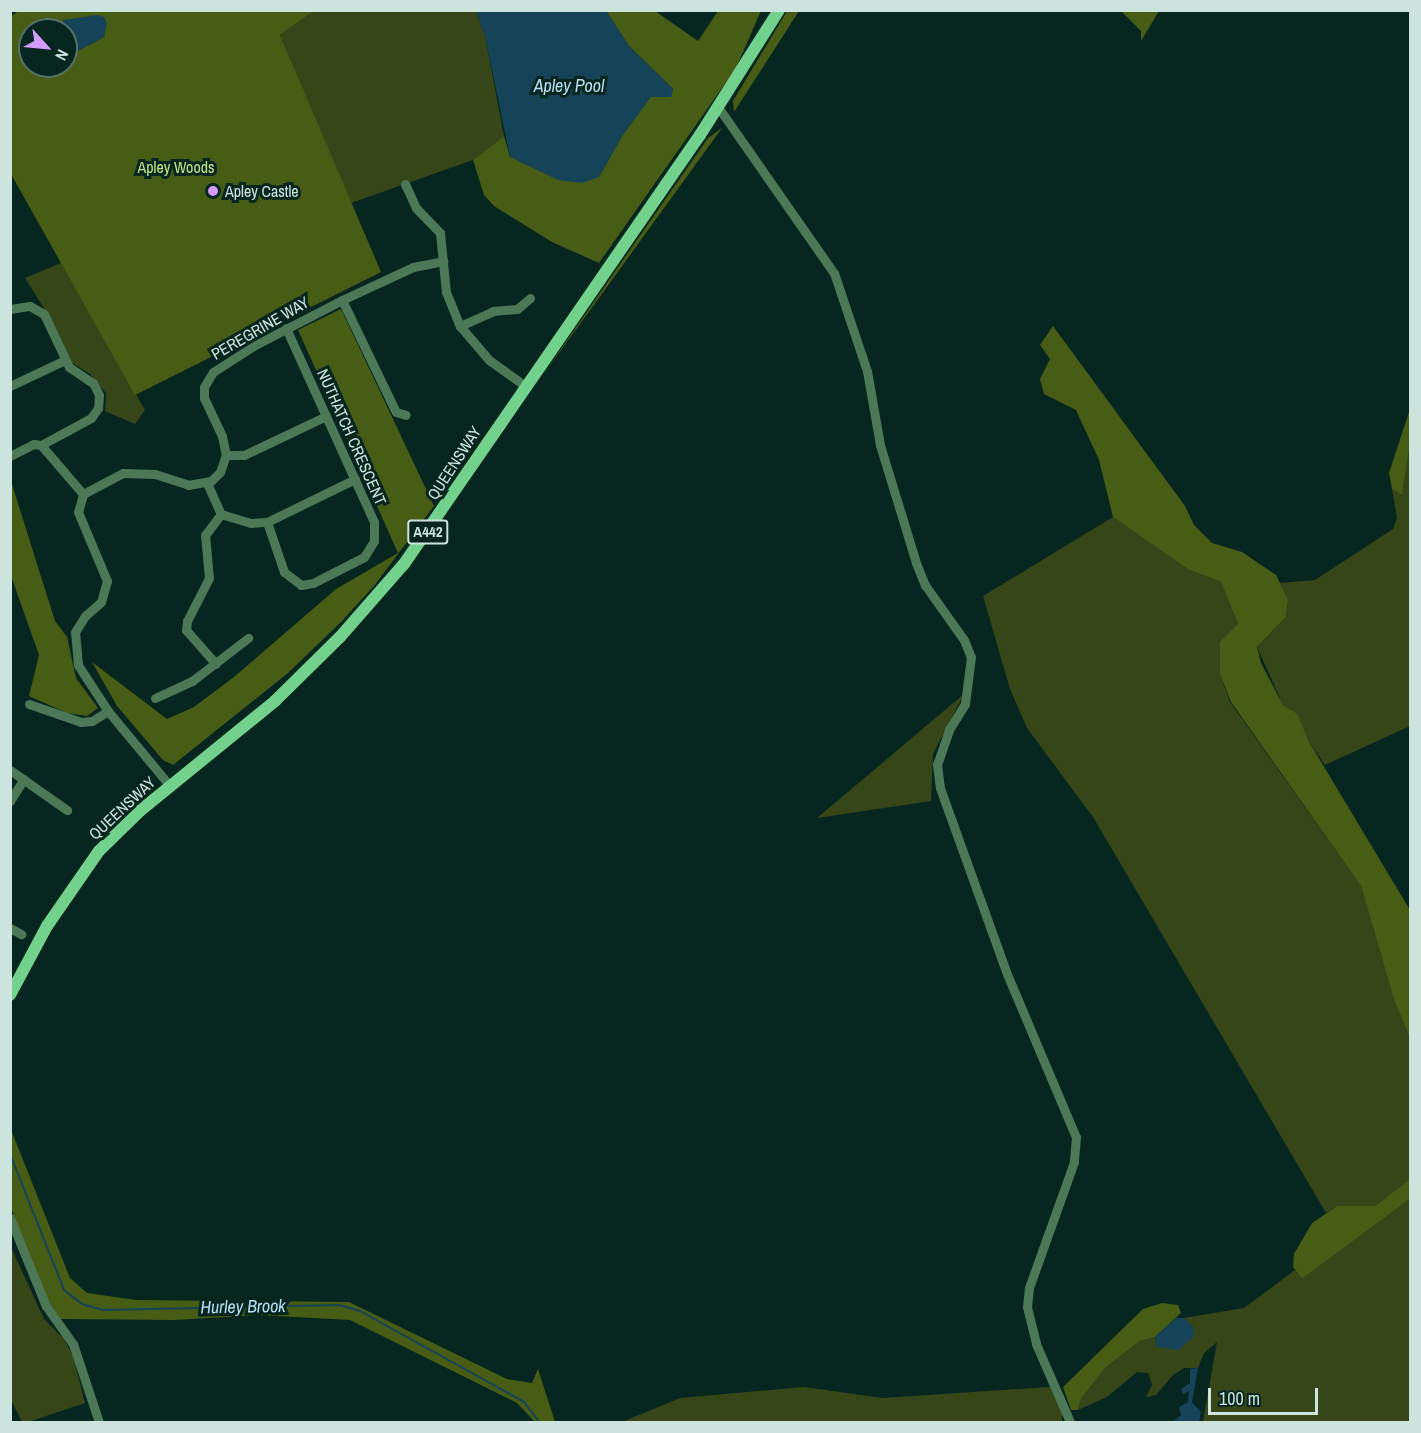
<!DOCTYPE html>
<html>
<head>
<meta charset="utf-8">
<style>
  body { margin:0 }
  #map { position:relative; width:1421px; height:1433px; overflow:hidden; background:#06261f; font-family:"Archivo Narrow",sans-serif }
  div>[style] { position:absolute }
  .green>* { inset:0; background:#374619 }
  .forest>* { inset:0; background:#475c15 }
  .water>* { inset:0; background:#164357 }
  .stream>* { height:2px; margin:-1px; padding:0 1px; transform-origin:1px; border-radius:1px; background:#164357 }
  .minor>* { height:9px; margin:-4.5px; padding:0 4.5px; transform-origin:4.5px; border-radius:4.5px; background:#4c7857 }
  .major>* { height:12px; margin:-6px; padding:0 6px; transform-origin:6px; border-radius:6px; background:#72d28d }
  .dots>* { width:16px; height:16px; translate:-50% -50%; box-sizing:border-box; border:3px solid #06261f; border-radius:50% }
  span { translate:-50% -50%; white-space:nowrap; text-align:center; line-height:1.15; -webkit-text-stroke:6px #06261f; paint-order:stroke }
  .shield-label span { padding:2px 4px; background:#06261f; border:2px solid; border-radius:4px; -webkit-text-stroke-width:0 }
  .shield-label { font-size:15px; color:#cde3dd; font-weight:700 }
  .park-label { font-size:16px; color:#c2e383 }
  .poi-label { font-size:16px; color:#cde3dd }
  .left { translate:0 -50%; text-align:left }
  .street-label { font-size:16px; color:#cde3dd }
  .water-label { font-size:18px; color:#b6dff4; font-style:italic }
  .frame { position:absolute; inset:0; border:12px solid #cde3dd; pointer-events:none }
  .north { position:absolute; left:18px; top:18px; width:60px; height:60px; box-sizing:border-box; background:#06261f; border:2px solid #56726b; border-radius:50%; rotate:117deg; font-size:16px; font-weight:700; line-height:24px; text-align:center; color:#cde3dd }
  .north::after { content:''; display:block; margin:auto; width:21px; height:27px; background:#d39cfc; clip-path:polygon(50% 0,100% 100%,50% 72%,0 100%) }
  .scale { position:absolute; left:1208px; top:1388px; width:110px; height:27px; box-sizing:border-box; border:3px solid #cde3dd; border-top:0; padding-left:8px; font-size:18px; line-height:21px; white-space:nowrap; color:#cde3dd; -webkit-text-stroke:4px #06261f; paint-order:stroke }
</style>
</head>
<body>
<div id="map">
  <div class="green">
    <i style="clip-path:polygon(314px 11px,476px 11px,485px 36px,504px 136px,473px 160px,351px 203px,280px 35px)"></i>
    <i style="clip-path:polygon(61px 263px,145px 410px,135px 424px,105px 411px,106px 393px,90px 374px,71px 362px,54px 324px,25px 278px)"></i>
    <i style="clip-path:polygon(1410px 444px,1410px 726px,1325px 765px,1308px 740px,1298px 714px,1283px 705px,1257px 647px,1286px 617px,1288px 600px,1279px 583px,1315px 580px,1393px 529px,1397px 518px,1392px 489px,1402px 494px)"></i>
    <i style="clip-path:polygon(1113px 517px,1189px 570px,1221px 582px,1238px 624px,1220px 674px,1230px 702px,1361px 886px,1394px 1000px,1410px 1038px,1410px 1179px,1375px 1206px,1337px 1206px,1326px 1213px,1093px 817px,1027px 728px,1010px 689px,983px 596px)"></i>
    <i style="clip-path:polygon(964px 694px,933px 754px,931px 801px,817px 818px)"></i>
    <i style="clip-path:polygon(1410px 1199px,1410px 1422px,1203px 1422px,1217px 1342px,1204px 1353px,1198px 1368px,1184px 1368px,1173px 1375px,1156px 1395px,1146px 1397px,1152px 1385px,1148px 1373px,1137px 1372px,1107px 1397px,1078px 1410px,1081px 1399px,1105px 1368px,1140px 1341px,1155px 1337px,1157px 1347px,1194px 1328px,1184px 1318px,1244px 1308px,1295px 1270px,1302px 1279px)"></i>
    <i style="clip-path:polygon(10px 1245px,44px 1319px,64px 1339px,73px 1356px,85px 1403px,28px 1422px,22px 1422px,11px 1400px)"></i>
    <i style="clip-path:polygon(804px 1387px,883px 1398px,1050px 1387px,1062px 1411px,1062px 1422px,622px 1422px,680px 1398px)"></i>
  </div>
  <div class="forest">
    <i style="clip-path:polygon(evenodd,20px 10px,314px 11px,280px 35px,381px 272px,135px 395px,11px 174px,10px 17px,20px 10px,55px 28px,104px 37px,66px 57px,66px 66px,30px 66px,30px 30px,55px 28px)"></i>
    <i style="clip-path:polygon(606px 11px,655px 11px,698px 41px,718px 11px,761px 11px,736px 68px,599px 263px,552px 242px,494px 206px,484px 195px,473px 160px,504px 136px,510px 157px,599px 177px,622px 136px,651px 96px,670px 97px,673px 89px,629px 46px)"></i>
    <i style="clip-path:polygon(787px 11px,799px 11px,734px 112px,733px 101px)"></i>
    <i style="clip-path:polygon(1121px 11px,1159px 11px,1141px 41px,1141px 31px)"></i>
    <i style="clip-path:polygon(722px 128px,604px 291px,540px 379px,708px 138px)"></i>
    <i style="clip-path:polygon(341px 309px,434px 506px,374px 586px,341px 622px,288px 673px,173px 765px,163px 760px,117px 706px,92px 662px,167px 719px,194px 707px,234px 677px,336px 589px,398px 553px,298px 330px)"></i>
    <i style="clip-path:polygon(1053px 326px,1185px 506px,1194px 525px,1212px 543px,1242px 552px,1276px 575px,1288px 600px,1286px 617px,1257px 647px,1261px 663px,1283px 705px,1298px 714px,1308px 740px,1410px 910px,1410px 1038px,1394px 1000px,1361px 886px,1231px 702px,1220px 674px,1220px 642px,1238px 624px,1221px 582px,1189px 570px,1113px 517px,1099px 460px,1076px 410px,1044px 394px,1040px 379px,1050px 359px,1040px 345px)"></i>
    <i style="clip-path:polygon(1410px 409px,1410px 444px,1402px 495px,1392px 489px,1389px 473px)"></i>
    <i style="clip-path:polygon(10px 478px,55px 621px,67px 637px,76px 678px,98px 708px,87px 716px,67px 713px,29px 696px,39px 655px,11px 576px)"></i>
    <i style="clip-path:polygon(10px 1127px,70px 1278px,87px 1293px,136px 1300px,349px 1302px,507px 1379px,532px 1383px,538px 1369px,555px 1422px,535px 1422px,517px 1403px,350px 1320px,259px 1315px,175px 1320px,60px 1319px,41px 1289px,11px 1208px)"></i>
    <i style="clip-path:polygon(1410px 1179px,1410px 1199px,1302px 1279px,1293px 1267px,1294px 1254px,1312px 1223px,1337px 1206px,1375px 1206px)"></i>
    <i style="clip-path:polygon(1162px 1303px,1178px 1305px,1181px 1313px,1155px 1337px,1140px 1341px,1105px 1368px,1081px 1399px,1078px 1410px,1071px 1410px,1063px 1387px,1143px 1309px)"></i>
  </div>
  <div class="water">
    <i style="clip-path:polygon(476px 11px,606px 11px,629px 46px,673px 89px,671px 97px,651px 97px,622px 136px,599px 177px,582px 183px,558px 180px,510px 157px,485px 36px)"></i>
    <i style="clip-path:polygon(97px 15px,104px 17px,107px 24px,104px 37px,66px 57px,66px 30px,55px 28px,64px 20px)"></i>
    <i style="clip-path:polygon(1176px 1318px,1184px 1318px,1194px 1328px,1193px 1337px,1179px 1350px,1157px 1347px,1155px 1337px)"></i>
    <i style="clip-path:polygon(1198px 1368px,1192px 1402px,1201px 1412px,1199px 1422px,1173px 1422px,1181px 1415px,1179px 1407px,1188px 1402px,1189px 1391px,1183px 1394px,1181px 1389px,1190px 1383px,1190px 1369px)"></i>
  </div>
  <div class="stream">
    <i style="left:10px;top:1154px;width:146px;rotate:68.3deg"></i>
    <i style="left:64px;top:1290px;width:23px;rotate:38deg"></i>
    <i style="left:82px;top:1304px;width:22px;rotate:16deg"></i>
    <i style="left:103px;top:1310px;width:236px;rotate:-1.2deg"></i>
    <i style="left:339px;top:1305px;width:22px;rotate:16deg"></i>
    <i style="left:360px;top:1311px;width:188px;rotate:29deg"></i>
    <i style="left:524px;top:1402px;width:25px;rotate:53deg"></i>
  </div>
  <div class="minor">
    <i style="left:718px;top:107px;width:203px;rotate:55.1deg"></i>
    <i style="left:834px;top:273px;width:103px;rotate:71.4deg"></i>
    <i style="left:867px;top:371px;width:75px;rotate:80deg"></i>
    <i style="left:880px;top:445px;width:123px;rotate:73deg"></i>
    <i style="left:916px;top:563px;width:24px;rotate:68deg"></i>
    <i style="left:925px;top:585px;width:67px;rotate:54.7deg"></i>
    <i style="left:964px;top:640px;width:18px;rotate:68deg"></i>
    <i style="left:971px;top:657px;width:47px;rotate:97.3deg"></i>
    <i style="left:965px;top:704px;width:31px;rotate:122deg"></i>
    <i style="left:949px;top:730px;width:36px;rotate:109deg"></i>
    <i style="left:937px;top:764px;width:24px;rotate:83deg"></i>
    <i style="left:940px;top:788px;width:198px;rotate:70.2deg"></i>
    <i style="left:1007px;top:974px;width:177px;rotate:67.1deg"></i>
    <i style="left:1076px;top:1137px;width:25px;rotate:95deg"></i>
    <i style="left:1074px;top:1162px;width:134px;rotate:109.7deg"></i>
    <i style="left:1029px;top:1288px;width:19px;rotate:96deg"></i>
    <i style="left:1027px;top:1307px;width:38px;rotate:76deg"></i>
    <i style="left:1036px;top:1344px;width:85px;rotate:66.4deg"></i>
    <i style="left:405px;top:184px;width:26px;rotate:65deg"></i>
    <i style="left:416px;top:208px;width:35px;rotate:46deg"></i>
    <i style="left:440px;top:233px;width:59px;rotate:84.2deg"></i>
    <i style="left:446px;top:292px;width:37px;rotate:68deg"></i>
    <i style="left:460px;top:326px;width:45px;rotate:49.5deg"></i>
    <i style="left:489px;top:360px;width:43px;rotate:35.5deg"></i>
    <i style="left:342px;top:300px;width:124px;rotate:64.3deg"></i>
    <i style="left:396px;top:412px;width:10px;rotate:17deg"></i>
    <i style="left:10px;top:309px;width:20px;rotate:-9deg"></i>
    <i style="left:30px;top:306px;width:16px;rotate:30deg"></i>
    <i style="left:44px;top:314px;width:59px;rotate:64.7deg"></i>
    <i style="left:69px;top:367px;width:29px;rotate:34deg"></i>
    <i style="left:93px;top:383px;width:13px;rotate:63deg"></i>
    <i style="left:99px;top:395px;width:13px;rotate:94deg"></i>
    <i style="left:98px;top:408px;width:12px;rotate:125deg"></i>
    <i style="left:91px;top:418px;width:57px;rotate:151.6deg"></i>
    <i style="left:460px;top:326px;width:36px;rotate:-24deg"></i>
    <i style="left:493px;top:311px;width:24px;rotate:-5deg"></i>
    <i style="left:517px;top:309px;width:17px;rotate:-40deg"></i>
    <i style="left:10px;top:386px;width:61px;rotate:-25.3deg"></i>
    <i style="left:226px;top:455px;width:18px"></i>
    <i style="left:244px;top:455px;width:91px;rotate:-25.4deg"></i>
    <i style="left:10px;top:456px;width:27px;rotate:-27deg"></i>
    <i style="left:34px;top:444px;width:7px;rotate:8deg"></i>
    <i style="left:41px;top:445px;width:65px;rotate:49.4deg"></i>
    <i style="left:207px;top:483px;width:34px;rotate:66deg"></i>
    <i style="left:221px;top:514px;width:26px;rotate:127deg"></i>
    <i style="left:205px;top:535px;width:43px;rotate:84.7deg"></i>
    <i style="left:209px;top:578px;width:48px;rotate:117.1deg"></i>
    <i style="left:187px;top:621px;width:9px;rotate:96deg"></i>
    <i style="left:186px;top:630px;width:45px;rotate:48.6deg"></i>
    <i style="left:221px;top:514px;width:31px;rotate:17deg"></i>
    <i style="left:251px;top:523px;width:16px;rotate:-4deg"></i>
    <i style="left:267px;top:522px;width:98px;rotate:-26deg"></i>
    <i style="left:267px;top:522px;width:53px;rotate:71.2deg"></i>
    <i style="left:284px;top:572px;width:21px;rotate:37deg"></i>
    <i style="left:301px;top:585px;width:12px;rotate:-9deg"></i>
    <i style="left:313px;top:583px;width:57px;rotate:-27deg"></i>
    <i style="left:364px;top:557px;width:19px;rotate:-58deg"></i>
    <i style="left:374px;top:541px;width:19px;rotate:-90deg"></i>
    <i style="left:374px;top:522px;width:213px;rotate:-114.4deg"></i>
    <i style="left:155px;top:698px;width:41px;rotate:-24.7deg"></i>
    <i style="left:192px;top:681px;width:71px;rotate:-37.5deg"></i>
    <i style="left:29px;top:704px;width:55px;rotate:19.1deg"></i>
    <i style="left:81px;top:722px;width:11px;rotate:-5deg"></i>
    <i style="left:92px;top:721px;width:19px;rotate:-32deg"></i>
    <i style="left:10px;top:770px;width:70px;rotate:35.1deg"></i>
    <i style="left:170px;top:786px;width:97px;rotate:-129.6deg"></i>
    <i style="left:108px;top:711px;width:55px;rotate:-123.1deg"></i>
    <i style="left:78px;top:665px;width:33px;rotate:-95deg"></i>
    <i style="left:75px;top:632px;width:19px;rotate:-58deg"></i>
    <i style="left:85px;top:616px;width:21px;rotate:-41deg"></i>
    <i style="left:101px;top:602px;width:22px;rotate:-74deg"></i>
    <i style="left:107px;top:581px;width:75px;rotate:-112.8deg"></i>
    <i style="left:78px;top:512px;width:19px;rotate:-74deg"></i>
    <i style="left:83px;top:494px;width:45px;rotate:-27.7deg"></i>
    <i style="left:123px;top:473px;width:32px;rotate:2deg"></i>
    <i style="left:155px;top:474px;width:35px;rotate:18deg"></i>
    <i style="left:188px;top:485px;width:23px;rotate:-10deg"></i>
    <i style="left:211px;top:481px;width:13px;rotate:-45deg"></i>
    <i style="left:220px;top:472px;width:18px;rotate:-71deg"></i>
    <i style="left:226px;top:455px;width:19px;rotate:-102deg"></i>
    <i style="left:222px;top:436px;width:42px;rotate:-115.3deg"></i>
    <i style="left:204px;top:398px;width:11px;rotate:-90deg"></i>
    <i style="left:204px;top:387px;width:17px;rotate:-59deg"></i>
    <i style="left:213px;top:372px;width:50px;rotate:-32.7deg"></i>
    <i style="left:255px;top:345px;width:98px;rotate:-27.3deg"></i>
    <i style="left:342px;top:300px;width:78px;rotate:-24.9deg"></i>
    <i style="left:413px;top:267px;width:31px;rotate:-11deg"></i>
    <i style="left:10px;top:801px;width:26px;rotate:-58deg"></i>
    <i style="left:10px;top:928px;width:13px;rotate:29deg"></i>
    <i style="left:10px;top:1218px;width:95px;rotate:67.8deg"></i>
    <i style="left:46px;top:1306px;width:47px;rotate:54.6deg"></i>
    <i style="left:73px;top:1344px;width:82px;rotate:71.6deg"></i>
  </div>
  <div class="major">
    <i style="left:10px;top:995px;width:78px;rotate:-61.8deg"></i>
    <i style="left:47px;top:926px;width:91px;rotate:-55.3deg"></i>
    <i style="left:99px;top:851px;width:59px;rotate:-44.3deg"></i>
    <i style="left:141px;top:810px;width:173px;rotate:-39.1deg"></i>
    <i style="left:275px;top:701px;width:91px;rotate:-44.6deg"></i>
    <i style="left:340px;top:637px;width:97px;rotate:-48.8deg"></i>
    <i style="left:404px;top:564px;width:521px;rotate:-55.4deg"></i>
    <i style="left:700px;top:135px;width:148px;rotate:-57.7deg"></i>
  </div>
  <div class="dots">
    <i style="left:213px;top:191px;background:#d39cfc"></i>
  </div>
  <div class="shield-label">
    <span style="left:428px;top:532px">A442</span>
  </div>
  <div class="park-label">
    <span style="left:176px;top:167px">Apley Woods</span>
  </div>
  <div class="poi-label">
    <span class="left" style="left:225px;top:191px">Apley Castle</span>
  </div>
  <div class="street-label">
    <span style="left:260px;top:328px;rotate:-30deg">PEREGRINE WAY</span>
    <span style="left:352px;top:437px;rotate:66deg">NUTHATCH CRESCENT</span>
    <span style="left:454px;top:463px;rotate:-57deg">QUEENSWAY</span>
    <span style="left:122px;top:808px;rotate:-43deg">QUEENSWAY</span>
  </div>
  <div class="water-label">
    <span style="left:569px;top:86px">Apley Pool</span>
    <span style="left:243px;top:1307px;rotate:-1deg">Hurley Brook</span>
  </div>
  <div class="frame"></div>
  <div class="north">N</div>
  <div class="scale">100 m</div>
</div>
</body>
</html>
